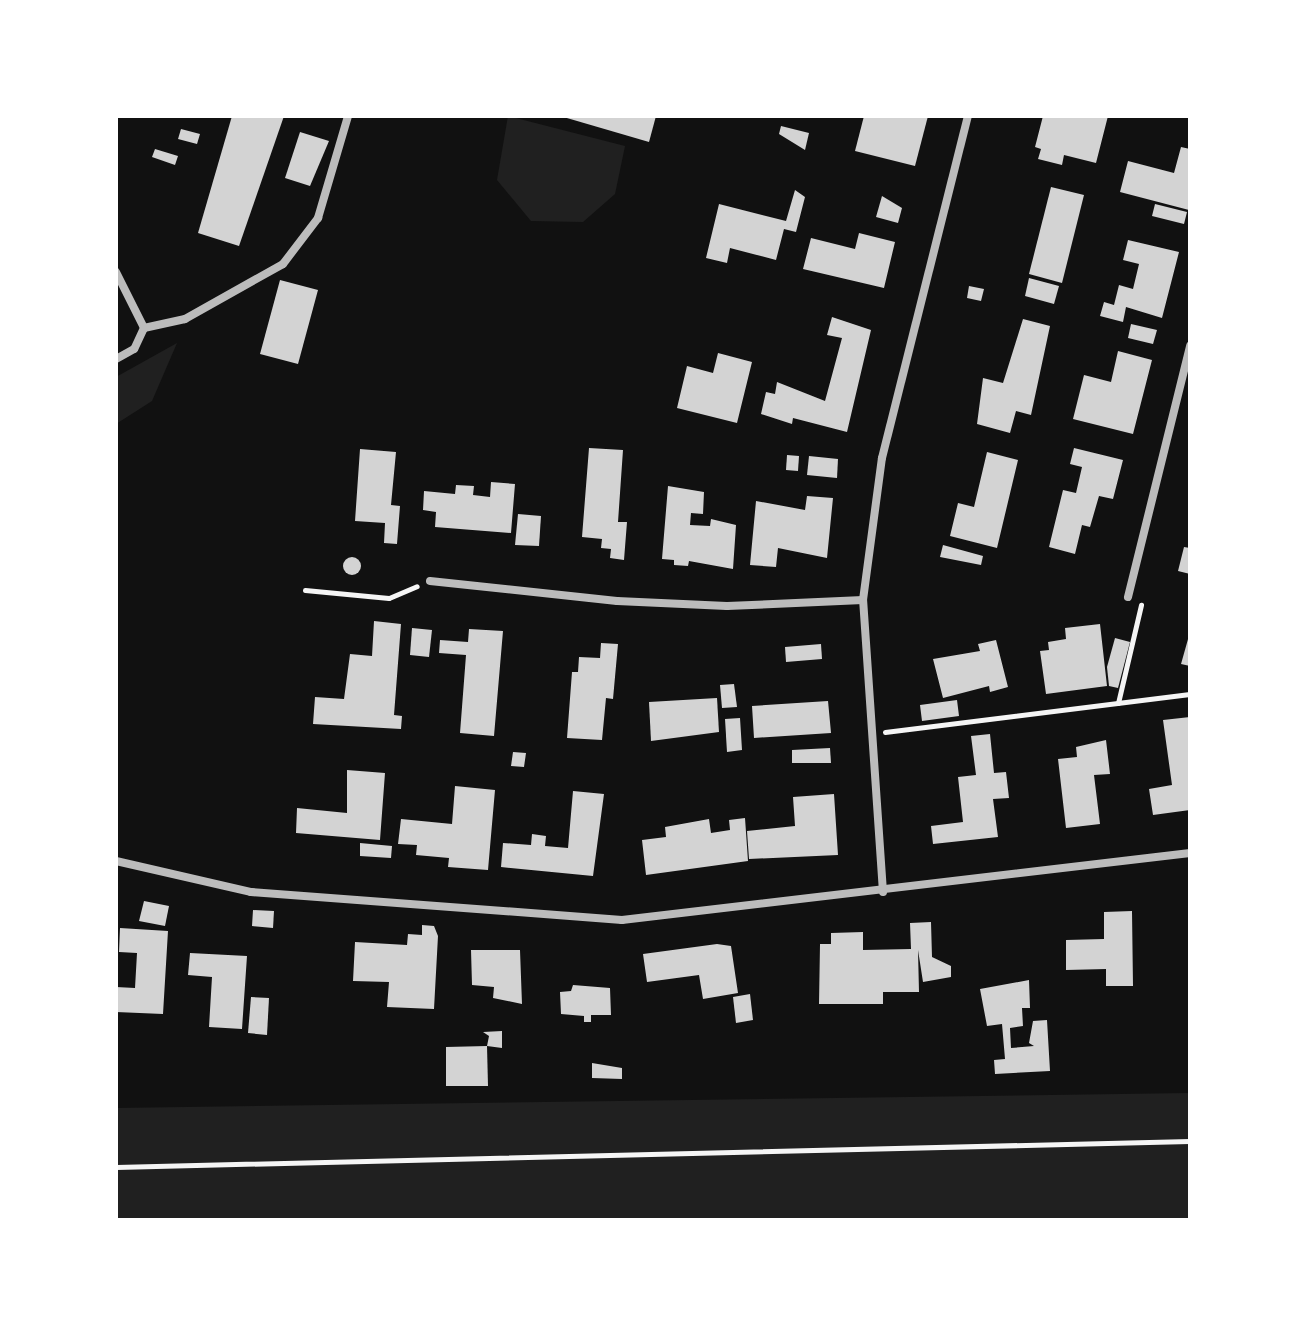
<!DOCTYPE html>
<html>
<head>
<meta charset="utf-8">
<style>
  body { margin:0 }
  #map { position:relative; width:1306px; height:1336px; overflow:hidden; background:#111; font-family:"DejaVu Sans",sans-serif }
  div>[style] { position:absolute }
  .green>* { inset:0; background:#202020 }
  .building>* { inset:0; background:#d3d3d3 }
  .round { border-radius:50% }
  .path>* { height:5px; margin:-2.5px; padding:0 2.5px; transform-origin:2.5px; border-radius:2.5px; background:#f5f5f5 }
  .minor>* { height:8px; margin:-4px; padding:0 4px; transform-origin:4px; border-radius:4px; background:#bcbcbc }
  span { translate:-50% -50%; white-space:nowrap; text-align:center; line-height:1.15; -webkit-text-stroke:8px #fff; paint-order:stroke }
  .frame { position:absolute; inset:0; border:118px solid #fff; pointer-events:none }
</style>
</head>
<body>
<div id="map">
  <div class="green">
    <i style="clip-path:polygon(508px 116px,625px 146px,615px 194px,583px 222px,531px 221px,497px 180px)"></i>
    <i style="clip-path:polygon(177px 343px,152px 401px,116px 424px,116px 377px)"></i>
    <i style="clip-path:polygon(1190px 1093px,1190px 1220px,116px 1220px,116px 1108px)"></i>
  </div>
  <div class="building">
    <i style="clip-path:polygon(232px 116px,284px 116px,239px 246px,198px 233px)"></i>
    <i style="clip-path:polygon(560px 116px,656px 116px,649px 142px)"></i>
    <i style="clip-path:polygon(864px 116px,928px 116px,915px 166px,855px 151px)"></i>
    <i style="clip-path:polygon(1043px 116px,1108px 116px,1096px 163px,1064px 155px,1062px 165px,1038px 159px,1041px 149px,1035px 147px)"></i>
    <i style="clip-path:polygon(781px 126px,809px 133px,805px 150px,779px 134px)"></i>
    <i style="clip-path:polygon(181px 129px,200px 134px,197px 144px,178px 139px)"></i>
    <i style="clip-path:polygon(300px 132px,329px 141px,310px 186px,285px 178px)"></i>
    <i style="clip-path:polygon(1181px 147px,1190px 149px,1189px 210px,1120px 192px,1128px 161px,1174px 173px)"></i>
    <i style="clip-path:polygon(155px 149px,178px 156px,175px 165px,152px 157px)"></i>
    <i style="clip-path:polygon(1051px 187px,1084px 195px,1062px 283px,1029px 274px)"></i>
    <i style="clip-path:polygon(795px 190px,805px 197px,796px 232px,784px 229px,776px 260px,730px 248px,727px 263px,706px 258px,719px 204px,786px 221px)"></i>
    <i style="clip-path:polygon(882px 196px,902px 208px,898px 223px,876px 217px)"></i>
    <i style="clip-path:polygon(1155px 204px,1187px 212px,1184px 224px,1152px 216px)"></i>
    <i style="clip-path:polygon(859px 233px,895px 242px,884px 288px,803px 269px,811px 238px,855px 249px)"></i>
    <i style="clip-path:polygon(1128px 240px,1179px 252px,1162px 318px,1126px 307px,1123px 322px,1100px 316px,1104px 302px,1114px 305px,1119px 285px,1133px 289px,1139px 264px,1123px 260px)"></i>
    <i style="clip-path:polygon(1029px 278px,1059px 286px,1054px 304px,1025px 296px)"></i>
    <i style="clip-path:polygon(280px 280px,318px 290px,298px 364px,260px 354px)"></i>
    <i style="clip-path:polygon(969px 286px,984px 289px,981px 301px,967px 298px)"></i>
    <i style="clip-path:polygon(832px 317px,871px 330px,847px 432px,793px 418px,792px 424px,761px 414px,766px 392px,775px 394px,777px 382px,825px 401px,842px 338px,827px 335px)"></i>
    <i style="clip-path:polygon(1023px 319px,1050px 326px,1031px 415px,1016px 411px,1010px 433px,977px 424px,983px 378px,1003px 383px)"></i>
    <i style="clip-path:polygon(1131px 324px,1157px 330px,1153px 344px,1128px 338px)"></i>
    <i style="clip-path:polygon(1118px 351px,1152px 360px,1133px 434px,1073px 419px,1084px 375px,1111px 382px)"></i>
    <i style="clip-path:polygon(718px 353px,752px 362px,737px 423px,677px 408px,687px 366px,713px 373px)"></i>
    <i style="clip-path:polygon(589px 448px,623px 450px,618px 522px,627px 522px,624px 560px,610px 558px,611px 549px,601px 548px,602px 539px,582px 537px)"></i>
    <i style="clip-path:polygon(1074px 448px,1123px 460px,1113px 499px,1099px 496px,1090px 527px,1082px 525px,1075px 554px,1049px 547px,1063px 490px,1076px 493px,1082px 467px,1070px 464px)"></i>
    <i style="clip-path:polygon(360px 449px,396px 452px,391px 505px,400px 506px,397px 544px,384px 543px,385px 523px,355px 521px)"></i>
    <i style="clip-path:polygon(987px 452px,1018px 460px,997px 548px,950px 536px,958px 503px,974px 507px)"></i>
    <i style="clip-path:polygon(787px 455px,799px 456px,798px 471px,786px 470px)"></i>
    <i style="clip-path:polygon(809px 456px,838px 459px,837px 478px,807px 475px)"></i>
    <i style="clip-path:polygon(491px 482px,515px 484px,511px 533px,435px 527px,436px 512px,423px 510px,424px 491px,455px 494px,456px 485px,474px 486px,473px 495px,490px 497px)"></i>
    <i style="clip-path:polygon(668px 486px,704px 492px,703px 514px,691px 513px,690px 525px,710px 526px,711px 519px,736px 525px,733px 569px,689px 561px,688px 566px,674px 565px,674px 560px,662px 559px)"></i>
    <i style="clip-path:polygon(807px 496px,833px 498px,827px 558px,778px 548px,776px 567px,750px 565px,756px 501px,805px 510px)"></i>
    <i style="clip-path:polygon(518px 514px,541px 516px,539px 546px,515px 545px)"></i>
    <i style="clip-path:polygon(943px 545px,983px 556px,981px 565px,940px 557px)"></i>
    <i style="clip-path:polygon(1184px 547px,1190px 548px,1190px 574px,1178px 571px)"></i>
    <i class="round" style="left:343px;top:557px;width:18px;height:18px"></i>
    <i style="clip-path:polygon(374px 621px,401px 624px,394px 715px,402px 716px,401px 729px,313px 724px,315px 697px,344px 699px,350px 654px,372px 656px)"></i>
    <i style="clip-path:polygon(1100px 624px,1107px 686px,1046px 694px,1040px 651px,1049px 650px,1048px 642px,1066px 639px,1065px 628px)"></i>
    <i style="clip-path:polygon(412px 628px,432px 630px,429px 657px,410px 655px)"></i>
    <i style="clip-path:polygon(469px 629px,503px 631px,494px 736px,460px 733px,466px 655px,439px 653px,440px 640px,468px 642px)"></i>
    <i style="clip-path:polygon(1190px 632px,1190px 666px,1181px 664px)"></i>
    <i style="clip-path:polygon(1115px 638px,1130px 642px,1118px 688px,1109px 686px,1107px 667px)"></i>
    <i style="clip-path:polygon(996px 640px,1008px 687px,990px 692px,989px 686px,943px 698px,933px 659px,980px 651px,978px 644px)"></i>
    <i style="clip-path:polygon(601px 643px,618px 644px,613px 699px,606px 698px,602px 740px,567px 738px,572px 672px,578px 672px,579px 657px,600px 658px)"></i>
    <i style="clip-path:polygon(821px 644px,822px 659px,786px 662px,785px 647px)"></i>
    <i style="clip-path:polygon(734px 684px,737px 707px,722px 708px,720px 685px)"></i>
    <i style="clip-path:polygon(717px 698px,719px 732px,651px 741px,649px 702px)"></i>
    <i style="clip-path:polygon(957px 700px,959px 716px,922px 721px,920px 705px)"></i>
    <i style="clip-path:polygon(828px 701px,831px 733px,754px 738px,752px 706px)"></i>
    <i style="clip-path:polygon(1190px 717px,1190px 810px,1153px 815px,1149px 789px,1172px 785px,1163px 720px)"></i>
    <i style="clip-path:polygon(740px 718px,742px 750px,727px 752px,725px 719px)"></i>
    <i style="clip-path:polygon(990px 734px,994px 773px,1006px 772px,1009px 798px,993px 799px,998px 837px,933px 844px,931px 826px,963px 822px,958px 777px,976px 775px,971px 736px)"></i>
    <i style="clip-path:polygon(1106px 740px,1110px 774px,1094px 775px,1100px 824px,1066px 828px,1058px 759px,1077px 757px,1076px 747px)"></i>
    <i style="clip-path:polygon(830px 748px,831px 763px,792px 763px,792px 750px)"></i>
    <i style="clip-path:polygon(513px 752px,526px 753px,524px 767px,511px 766px)"></i>
    <i style="clip-path:polygon(347px 770px,385px 773px,380px 840px,296px 833px,297px 808px,347px 813px)"></i>
    <i style="clip-path:polygon(455px 786px,495px 790px,488px 870px,448px 867px,449px 858px,416px 855px,417px 845px,398px 844px,401px 819px,452px 824px)"></i>
    <i style="clip-path:polygon(573px 791px,604px 794px,593px 876px,501px 867px,503px 843px,531px 845px,532px 834px,546px 836px,545px 846px,568px 848px)"></i>
    <i style="clip-path:polygon(834px 794px,838px 855px,749px 859px,747px 831px,795px 826px,793px 797px)"></i>
    <i style="clip-path:polygon(745px 818px,748px 861px,646px 875px,642px 840px,666px 837px,665px 827px,709px 819px,711px 833px,730px 830px,729px 820px)"></i>
    <i style="clip-path:polygon(360px 843px,392px 846px,391px 858px,360px 856px)"></i>
    <i style="clip-path:polygon(144px 901px,169px 906px,165px 926px,139px 921px)"></i>
    <i style="clip-path:polygon(253px 910px,274px 911px,273px 928px,252px 926px)"></i>
    <i style="clip-path:polygon(1132px 911px,1133px 986px,1106px 986px,1106px 969px,1066px 970px,1066px 940px,1104px 939px,1104px 912px)"></i>
    <i style="clip-path:polygon(931px 922px,932px 957px,951px 966px,951px 977px,923px 982px,918px 950px,919px 992px,883px 992px,883px 1004px,819px 1004px,820px 944px,831px 944px,831px 933px,863px 932px,863px 950px,911px 949px,910px 923px)"></i>
    <i style="clip-path:polygon(422px 925px,434px 926px,438px 936px,434px 1009px,387px 1007px,389px 982px,353px 981px,355px 942px,407px 945px,408px 934px,422px 935px)"></i>
    <i style="clip-path:polygon(120px 928px,168px 931px,163px 1014px,116px 1012px,116px 987px,135px 988px,137px 953px,119px 952px)"></i>
    <i style="clip-path:polygon(717px 944px,731px 946px,738px 993px,703px 999px,699px 975px,647px 982px,643px 954px)"></i>
    <i style="clip-path:polygon(471px 950px,520px 950px,522px 1004px,493px 998px,494px 987px,472px 985px)"></i>
    <i style="clip-path:polygon(190px 953px,247px 956px,242px 1029px,209px 1027px,212px 977px,188px 975px)"></i>
    <i style="clip-path:polygon(1029px 980px,1030px 1008px,1022px 1008px,1023px 1026px,1010px 1028px,1011px 1048px,1034px 1046px,1029px 1043px,1033px 1021px,1047px 1020px,1050px 1071px,995px 1074px,994px 1060px,1005px 1059px,1002px 1024px,987px 1026px,980px 989px)"></i>
    <i style="clip-path:polygon(573px 985px,610px 988px,611px 1015px,591px 1015px,591px 1022px,584px 1022px,584px 1016px,561px 1014px,560px 992px,571px 991px)"></i>
    <i style="clip-path:polygon(750px 994px,753px 1020px,736px 1023px,733px 997px)"></i>
    <i style="clip-path:polygon(251px 997px,269px 998px,267px 1035px,248px 1033px)"></i>
    <i style="clip-path:polygon(502px 1031px,502px 1048px,487px 1046px,489px 1036px,483px 1032px)"></i>
    <i style="clip-path:polygon(487px 1046px,488px 1086px,446px 1086px,446px 1047px)"></i>
    <i style="clip-path:polygon(592px 1063px,622px 1068px,622px 1079px,592px 1078px)"></i>
  </div>
  <div class="path">
    <i style="left:305px;top:590px;width:84px;rotate:5.4deg"></i>
    <i style="left:389px;top:598px;width:30px;rotate:-23deg"></i>
    <i style="left:1118px;top:703px;width:101px;rotate:-76.8deg"></i>
    <i style="left:885px;top:732px;width:307px;rotate:-7.1deg"></i>
    <i style="left:116px;top:1167px;width:1074px;rotate:-1.39deg"></i>
  </div>
  <div class="minor">
    <i style="left:116px;top:272px;width:63px;rotate:63.4deg"></i>
    <i style="left:144px;top:328px;width:23px;rotate:115deg"></i>
    <i style="left:134px;top:349px;width:21px;rotate:151deg"></i>
    <i style="left:144px;top:328px;width:42px;rotate:-12.4deg"></i>
    <i style="left:185px;top:319px;width:112px;rotate:-29.3deg"></i>
    <i style="left:283px;top:264px;width:58px;rotate:-52.7deg"></i>
    <i style="left:318px;top:218px;width:106px;rotate:-73.6deg"></i>
    <i style="left:430px;top:581px;width:188px;rotate:6.1deg"></i>
    <i style="left:617px;top:601px;width:110px;rotate:2.6deg"></i>
    <i style="left:727px;top:606px;width:136px;rotate:-2.5deg"></i>
    <i style="left:1128px;top:597px;width:259px;rotate:-76.1deg"></i>
    <i style="left:116px;top:861px;width:139px;rotate:12.9deg"></i>
    <i style="left:251px;top:892px;width:372px;rotate:4.3deg"></i>
    <i style="left:622px;top:920px;width:572px;rotate:-6.73deg"></i>
    <i style="left:883px;top:892px;width:293px;rotate:-93.9deg"></i>
    <i style="left:863px;top:600px;width:143px;rotate:-82.4deg"></i>
    <i style="left:882px;top:458px;width:353px;rotate:-75.9deg"></i>
  </div>
  <div class="frame"></div>
</div>
</body>
</html>
